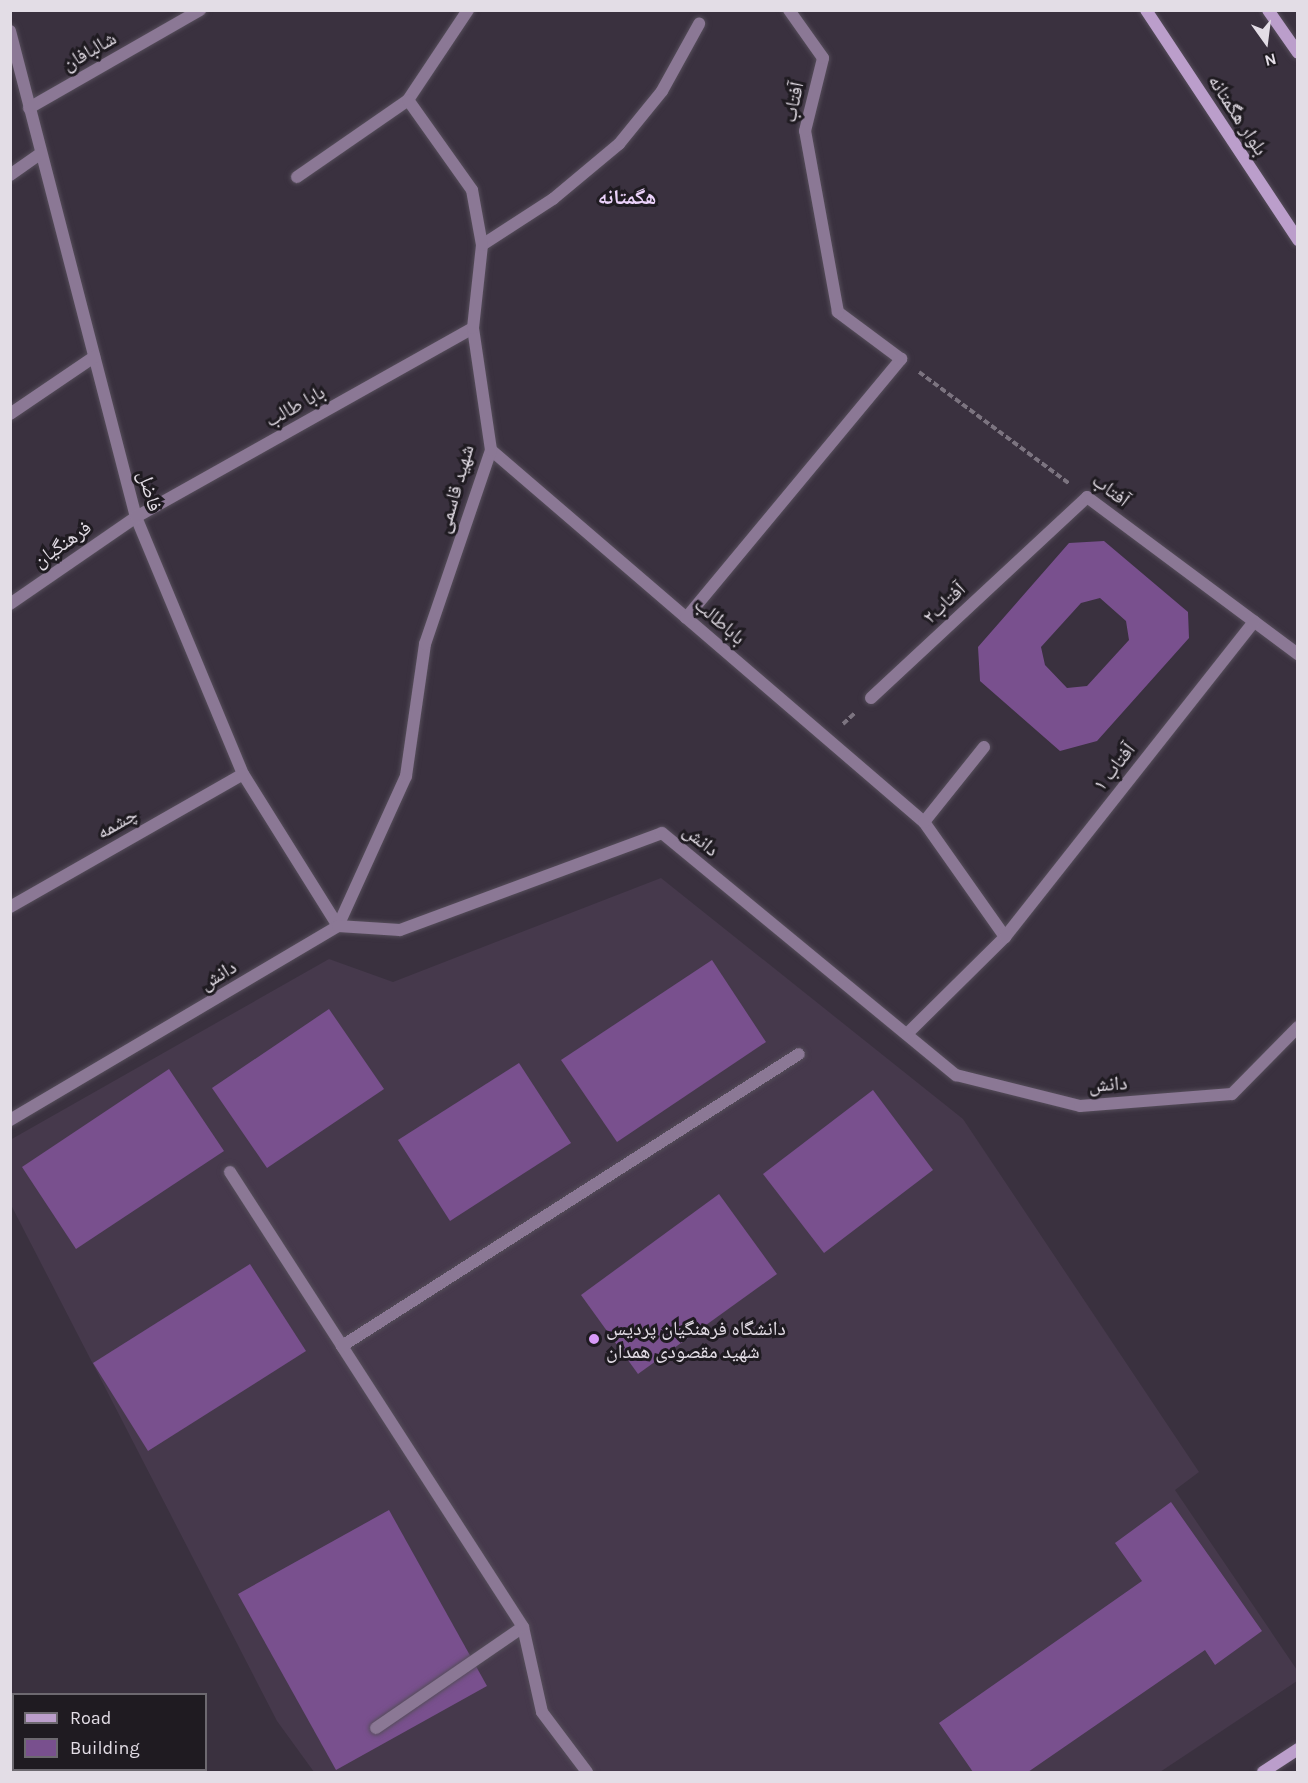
<!DOCTYPE html>
<html>
<head>
<meta charset="utf-8">
<style>
  body { margin:0 }
  #map { position:relative; width:1308px; height:1783px; overflow:hidden; background:#3a313f; font-family:Karla,"Noto Naskh Arabic",sans-serif }
  div>[style] { position:absolute }
  .built>* { inset:0; background:#46394c }
  .building>* { inset:0; background:#79508e }
  .path>* { height:4px; margin-top:-2px; transform-origin:0; background:repeating-linear-gradient(90deg,#7c7480 0 6px,transparent 0 9px) }
  .roads { filter:drop-shadow(0 0 2px #554d5a) drop-shadow(0 0 2px #554d5a) }
  .service>* { height:12px; margin:-6px; padding:0 6px; transform-origin:6px; border-radius:6px; background:#8b7895 }
  .minor>* { height:12px; margin:-6px; padding:0 6px; transform-origin:6px; border-radius:6px; background:#8b7895 }
  .secondary>* { height:12px; margin:-6px; padding:0 6px; transform-origin:6px; border-radius:6px; background:#bb9ecb }
  .dots>* { width:16px; height:16px; translate:-50% -50%; box-sizing:border-box; border:3px solid #1f1b21; border-radius:50% }
  span { translate:-50% -50%; white-space:nowrap; text-align:center; line-height:1.15; -webkit-text-stroke:6px #1f1b21; paint-order:stroke }
  .street-label { font-size:20px; color:#e3dde6 }
  .poi-label { font-size:20px; color:#e3dde6 }
  .left { translate:0 -50%; text-align:left }
  .neighbourhood-label { font-size:21px; color:#ecd3fb; font-weight:700 }
  .frame { position:absolute; inset:0; border:12px solid #e3dde6; pointer-events:none }
  .legend { position:absolute; left:12px; top:1693px; width:195px; height:78px; box-sizing:border-box; background:#1f1b21; border:2px solid #6d6970; margin:0; padding:8px 10px; list-style:none; font-size:18px; color:#e3dde6 }
  .legend li { display:flex; align-items:center; gap:12px; height:30px }
  .legend b { width:30px; border:2px solid #6d6970 }
  .north { position:absolute; left:1236px; top:12px; width:60px; height:60px; -webkit-text-stroke:4px #1f1b21; paint-order:stroke; rotate:166deg; font-size:16px; font-weight:700; line-height:24px; text-align:center; color:#e3dde6 }
  .north::after { content:''; display:block; margin:auto; width:21px; height:27px; background:#e3dde6; clip-path:polygon(50% 0,100% 100%,50% 72%,0 100%) }
</style>
</head>
<body>
<div id="map">
  <div class="built">
    <i style="clip-path:polygon(661px 878px,963px 1119px,1199px 1472px,1175px 1490px,1297px 1670px,1297px 1681px,1160px 1772px,314px 1772px,277px 1721px,11px 1205px,10px 1140px,329px 959px,393px 982px)"></i>
  </div>
  <div class="building">
    <i style="clip-path:polygon(evenodd,1104px 541px,1188px 612px,1189px 638px,1097px 741px,1060px 751px,980px 681px,978px 647px,1069px 543px,1104px 541px,1100px 598px,1126px 621px,1129px 640px,1087px 686px,1067px 688px,1045px 665px,1041px 647px,1081px 603px,1100px 598px)"></i>
    <i style="clip-path:polygon(712px 960px,766px 1042px,617px 1142px,561px 1060px)"></i>
    <i style="clip-path:polygon(329px 1009px,384px 1089px,267px 1168px,212px 1088px)"></i>
    <i style="clip-path:polygon(519px 1063px,571px 1143px,450px 1221px,398px 1140px)"></i>
    <i style="clip-path:polygon(169px 1069px,224px 1151px,76px 1249px,22px 1167px)"></i>
    <i style="clip-path:polygon(873px 1090px,933px 1170px,824px 1253px,763px 1174px)"></i>
    <i style="clip-path:polygon(719px 1194px,777px 1274px,638px 1374px,581px 1295px)"></i>
    <i style="clip-path:polygon(250px 1264px,306px 1351px,148px 1451px,93px 1363px)"></i>
    <i style="clip-path:polygon(1171px 1502px,1262px 1631px,1215px 1665px,1205px 1650px,1028px 1772px,973px 1772px,939px 1723px,1142px 1581px,1115px 1543px)"></i>
    <i style="clip-path:polygon(389px 1510px,487px 1686px,336px 1770px,238px 1594px)"></i>
  </div>
  <div class="path">
    <i style="left:919px;top:372px;width:188px;rotate:36.6deg"></i>
    <i style="left:843px;top:724px;width:16px;rotate:-43deg"></i>
  </div>
  <div class="roads">
    <div class="service">
      <i style="left:230px;top:1172px;width:207px;rotate:57.2deg"></i>
      <i style="left:376px;top:1728px;width:178px;rotate:-34.5deg"></i>
      <i style="left:587px;top:1772px;width:75px;rotate:-126.9deg"></i>
      <i style="left:542px;top:1712px;width:87px;rotate:-102.6deg"></i>
      <i style="left:523px;top:1627px;width:334px;rotate:-122.8deg"></i>
      <i style="left:342px;top:1346px;width:542px;rotate:-32.58deg"></i>
    </div>
    <div class="minor">
      <i style="left:10px;top:31px;width:502px;rotate:75.47deg"></i>
      <i style="left:136px;top:517px;width:278px;rotate:67.4deg"></i>
      <i style="left:243px;top:774px;width:179px;rotate:58deg"></i>
      <i style="left:29px;top:108px;width:197px;rotate:-29.8deg"></i>
      <i style="left:10px;top:175px;width:38px;rotate:-35deg"></i>
      <i style="left:297px;top:177px;width:135px;rotate:-34.7deg"></i>
      <i style="left:408px;top:100px;width:108px;rotate:-56.3deg"></i>
      <i style="left:482px;top:245px;width:85px;rotate:-32.9deg"></i>
      <i style="left:553px;top:199px;width:86px;rotate:-39.8deg"></i>
      <i style="left:619px;top:144px;width:68px;rotate:-50.9deg"></i>
      <i style="left:662px;top:91px;width:77px;rotate:-61.1deg"></i>
      <i style="left:10px;top:414px;width:102px;rotate:-34.2deg"></i>
      <i style="left:491px;top:450px;width:571px;rotate:40.67deg"></i>
      <i style="left:924px;top:822px;width:141px;rotate:54.8deg"></i>
      <i style="left:1005px;top:937px;width:138px;rotate:135.3deg"></i>
      <i style="left:10px;top:604px;width:153px;rotate:-34.6deg"></i>
      <i style="left:136px;top:517px;width:386px;rotate:-29.3deg"></i>
      <i style="left:686px;top:618px;width:337px;rotate:-50.3deg"></i>
      <i style="left:901px;top:359px;width:79px;rotate:-143.3deg"></i>
      <i style="left:838px;top:312px;width:184px;rotate:-100.3deg"></i>
      <i style="left:805px;top:131px;width:75px;rotate:-76.1deg"></i>
      <i style="left:823px;top:58px;width:59px;rotate:-125.3deg"></i>
      <i style="left:871px;top:698px;width:295px;rotate:-42.9deg"></i>
      <i style="left:1087px;top:497px;width:263px;rotate:36.7deg"></i>
      <i style="left:924px;top:822px;width:96px;rotate:-51.3deg"></i>
      <i style="left:10px;top:907px;width:268px;rotate:-29.7deg"></i>
      <i style="left:338px;top:926px;width:165px;rotate:-65.6deg"></i>
      <i style="left:406px;top:776px;width:133px;rotate:-81.8deg"></i>
      <i style="left:425px;top:644px;width:205px;rotate:-71.2deg"></i>
      <i style="left:491px;top:450px;width:123px;rotate:-98.4deg"></i>
      <i style="left:473px;top:328px;width:83px;rotate:-83.8deg"></i>
      <i style="left:482px;top:245px;width:56px;rotate:-100.3deg"></i>
      <i style="left:472px;top:190px;width:110px;rotate:-125.4deg"></i>
      <i style="left:1005px;top:937px;width:402px;rotate:-51.7deg"></i>
      <i style="left:10px;top:1120px;width:381px;rotate:-30.6deg"></i>
      <i style="left:338px;top:926px;width:62px;rotate:3.7deg"></i>
      <i style="left:400px;top:930px;width:279px;rotate:-20.3deg"></i>
      <i style="left:662px;top:833px;width:381px;rotate:39.5deg"></i>
      <i style="left:956px;top:1075px;width:128px;rotate:14deg"></i>
      <i style="left:1080px;top:1106px;width:152px;rotate:-4.5deg"></i>
      <i style="left:1232px;top:1094px;width:94px;rotate:-45.4deg"></i>
    </div>
    <div class="secondary">
      <i style="left:1146px;top:10px;width:276px;rotate:56.5deg"></i>
      <i style="left:1268px;top:10px;width:52px;rotate:55.1deg"></i>
      <i style="left:1263px;top:1772px;width:42px;rotate:-33.3deg"></i>
    </div>
  </div>
  <div class="dots">
    <i style="left:594px;top:1339px;background:#d89af8"></i>
  </div>
  <div class="street-label">
    <span style="left:89px;top:51px;rotate:-30deg">شالبافان</span>
    <span style="left:793px;top:102px;rotate:-78deg">آفتاب</span>
    <span style="left:1238px;top:115px;rotate:57deg">بلوار هگمتانه</span>
    <span style="left:295px;top:406px;rotate:-29deg">بابا طالب</span>
    <span style="left:455px;top:489px;rotate:-74deg">شهید قاسمی</span>
    <span style="left:1111px;top:490px;rotate:37deg">آفتاب</span>
    <span style="left:150px;top:491px;rotate:74deg">فاضل</span>
    <span style="left:62px;top:544px;rotate:-35deg">فرهنگیان</span>
    <span style="left:944px;top:603px;rotate:-43deg">آفتاب۲</span>
    <span style="left:720px;top:621px;rotate:41deg">باباطالب</span>
    <span style="left:1114px;top:767px;rotate:-52deg">آفتاب ۱</span>
    <span style="left:117px;top:823px;rotate:-30deg">چشمه</span>
    <span style="left:701px;top:840px;rotate:39deg">دانش</span>
    <span style="left:218px;top:975px;rotate:-31deg">دانش</span>
    <span style="left:1108px;top:1084px;rotate:-4deg">دانش</span>
  </div>
  <div class="poi-label">
    <span class="left" style="left:606px;top:1340px">دانشگاه فرهنگیان پردیس<br>شهید مقصودی همدان</span>
  </div>
  <div class="neighbourhood-label">
    <span style="left:627px;top:197px">هگمتانه</span>
  </div>
  <div class="frame"></div>
  <ul class="legend">
  <li><b style="height:8px;background:#bb9ecb"></b>Road</li>
  <li><b style="height:16px;background:#79508e"></b>Building</li>
  </ul>
  <div class="north">N</div>
</div>
</body>
</html>
